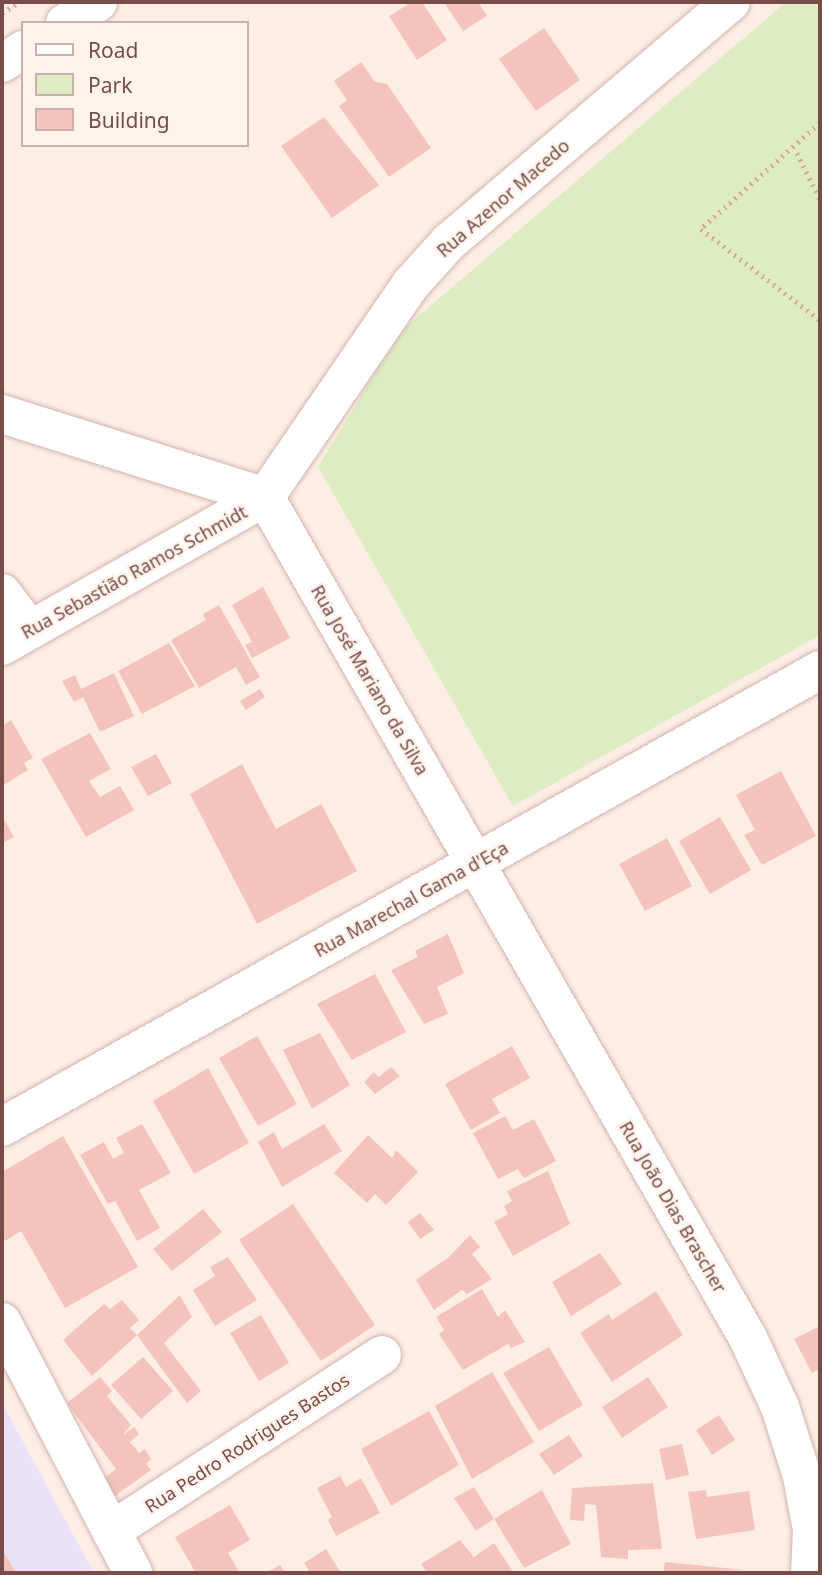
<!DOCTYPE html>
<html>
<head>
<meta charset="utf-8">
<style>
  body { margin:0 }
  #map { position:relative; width:822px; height:1575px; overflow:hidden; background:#fdeee5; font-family:"Noto Sans",sans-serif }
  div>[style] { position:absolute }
  .education>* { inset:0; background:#ebe2fa }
  .green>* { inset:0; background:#deecc2 }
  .building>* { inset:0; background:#f4c3bb }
  .path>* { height:4.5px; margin-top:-2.25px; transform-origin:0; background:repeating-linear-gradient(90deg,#d9a69e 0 2px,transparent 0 7px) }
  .roads { filter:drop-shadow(0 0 2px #d2b4ad) drop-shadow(0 0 2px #d2b4ad) }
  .street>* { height:38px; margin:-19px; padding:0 19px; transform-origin:19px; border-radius:19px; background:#fff }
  span { translate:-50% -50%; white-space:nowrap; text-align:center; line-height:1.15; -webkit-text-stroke:5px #fff3ec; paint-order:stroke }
  .street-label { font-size:18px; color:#784d49 }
  .frame { position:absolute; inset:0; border:4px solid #784d49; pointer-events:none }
  .legend { position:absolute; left:21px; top:21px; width:228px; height:126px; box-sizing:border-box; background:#fff3ec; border:2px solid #c9b1ab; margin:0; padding:9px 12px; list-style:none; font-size:21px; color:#784d49 }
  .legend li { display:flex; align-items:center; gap:14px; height:35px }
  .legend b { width:35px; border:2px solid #c9b1ab }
</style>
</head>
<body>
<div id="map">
  <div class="education">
    <i style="clip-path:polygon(2px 1403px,94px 1573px,2px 1573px)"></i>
  </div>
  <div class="green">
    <i style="clip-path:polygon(786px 2px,820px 2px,820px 635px,513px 806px,318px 467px,401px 331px)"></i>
  </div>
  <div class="building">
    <i style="clip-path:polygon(412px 2px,422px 2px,447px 40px,417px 60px,389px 16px)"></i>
    <i style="clip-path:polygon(444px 2px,478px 2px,487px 16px,463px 31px)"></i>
    <i style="clip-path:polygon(544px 28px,580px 80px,536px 111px,499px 59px)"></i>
    <i style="clip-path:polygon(361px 62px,375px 82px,387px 84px,431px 148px,389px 177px,339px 106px,347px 100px,334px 81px)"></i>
    <i style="clip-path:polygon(324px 117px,379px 185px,332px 218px,281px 146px)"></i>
    <i style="clip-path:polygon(263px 587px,290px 638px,252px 658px,245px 645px,252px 642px,232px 605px)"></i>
    <i style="clip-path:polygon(219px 605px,260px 677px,246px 685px,236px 667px,199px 688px,171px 640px,206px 620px,203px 614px)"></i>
    <i style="clip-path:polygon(169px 643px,195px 686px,142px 714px,118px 671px)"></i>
    <i style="clip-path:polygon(114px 673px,134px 716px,100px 732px,83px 697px,74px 702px,62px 681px,75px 675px,81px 689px)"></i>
    <i style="clip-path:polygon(260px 689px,265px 697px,246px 710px,240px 701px)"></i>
    <i style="clip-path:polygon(11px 720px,33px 758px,24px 763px,28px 770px,2px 786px,2px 726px)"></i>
    <i style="clip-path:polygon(90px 733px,111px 769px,89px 781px,100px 797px,120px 786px,134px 810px,86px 837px,41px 759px)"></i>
    <i style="clip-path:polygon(156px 754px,172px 783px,148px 796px,131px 767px)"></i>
    <i style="clip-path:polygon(242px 764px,276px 829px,321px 804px,357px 871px,257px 924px,190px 794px)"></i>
    <i style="clip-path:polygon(781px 771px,816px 836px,762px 865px,744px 835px,755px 830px,736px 795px)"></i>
    <i style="clip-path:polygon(2px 816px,14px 837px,2px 843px)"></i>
    <i style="clip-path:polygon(720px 817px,751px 870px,710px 894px,679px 841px)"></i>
    <i style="clip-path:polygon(667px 838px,692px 886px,645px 911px,619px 864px)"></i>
    <i style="clip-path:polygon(448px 934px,464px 973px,437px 987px,448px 1014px,424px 1024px,391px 970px,418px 957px,415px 951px)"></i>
    <i style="clip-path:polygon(375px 974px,406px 1032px,352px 1060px,317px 1004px)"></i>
    <i style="clip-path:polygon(320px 1033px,350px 1085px,312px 1109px,283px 1050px)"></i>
    <i style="clip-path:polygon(257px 1036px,297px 1104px,258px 1126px,219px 1058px)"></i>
    <i style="clip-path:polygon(512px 1046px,530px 1078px,492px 1099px,500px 1113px,471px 1130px,445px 1084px)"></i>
    <i style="clip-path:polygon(391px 1067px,400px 1076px,375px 1094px,364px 1082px,374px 1072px,379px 1077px)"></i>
    <i style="clip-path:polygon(208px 1068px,249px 1143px,194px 1174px,153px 1101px)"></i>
    <i style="clip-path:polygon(505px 1116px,513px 1130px,534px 1119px,556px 1161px,524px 1178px,518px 1169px,498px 1179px,473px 1133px)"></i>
    <i style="clip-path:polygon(142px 1124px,171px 1173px,139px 1190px,160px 1228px,137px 1241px,115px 1201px,108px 1204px,80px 1155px,104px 1142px,113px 1159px,124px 1153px,116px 1138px)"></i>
    <i style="clip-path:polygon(324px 1124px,342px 1151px,282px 1187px,258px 1142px,274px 1132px,282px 1149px)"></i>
    <i style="clip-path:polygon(368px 1135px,392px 1158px,396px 1150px,418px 1172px,386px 1205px,375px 1194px,367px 1203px,334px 1173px)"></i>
    <i style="clip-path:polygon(63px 1136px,138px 1267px,65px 1308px,21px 1231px,5px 1241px,2px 1235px,2px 1172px)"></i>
    <i style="clip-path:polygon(548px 1171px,570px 1224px,513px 1256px,494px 1222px,508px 1214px,504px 1206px,512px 1201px,507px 1191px)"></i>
    <i style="clip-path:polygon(293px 1204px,375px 1325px,321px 1361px,239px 1240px)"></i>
    <i style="clip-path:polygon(203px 1209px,222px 1232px,172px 1271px,153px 1249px)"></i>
    <i style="clip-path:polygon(420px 1213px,434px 1230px,420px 1239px,408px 1222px)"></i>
    <i style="clip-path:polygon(470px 1235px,480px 1247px,472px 1254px,492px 1279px,467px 1294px,462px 1290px,434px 1310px,416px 1280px,449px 1257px)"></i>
    <i style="clip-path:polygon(600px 1253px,622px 1284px,571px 1316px,552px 1282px)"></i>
    <i style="clip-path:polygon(228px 1257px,257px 1300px,215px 1326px,193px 1290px,215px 1276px,210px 1267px)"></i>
    <i style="clip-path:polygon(482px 1289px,498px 1317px,505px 1310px,525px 1342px,511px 1348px,508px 1344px,463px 1370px,439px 1334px,444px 1330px,436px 1317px)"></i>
    <i style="clip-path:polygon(656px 1291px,683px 1335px,612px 1382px,580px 1333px,609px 1314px,612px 1320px)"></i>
    <i style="clip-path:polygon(180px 1295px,192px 1317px,164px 1343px,201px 1391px,187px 1403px,137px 1335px)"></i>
    <i style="clip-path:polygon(122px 1300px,139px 1320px,130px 1328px,137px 1335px,92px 1376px,63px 1340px,104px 1304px,110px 1309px)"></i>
    <i style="clip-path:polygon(261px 1315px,289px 1363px,259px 1381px,230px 1333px)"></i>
    <i style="clip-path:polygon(820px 1326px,820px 1369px,812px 1373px,794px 1339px)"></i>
    <i style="clip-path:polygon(549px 1347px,583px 1405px,539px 1431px,503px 1373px)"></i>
    <i style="clip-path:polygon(143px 1357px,173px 1391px,141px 1419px,111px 1385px)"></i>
    <i style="clip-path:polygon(492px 1372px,534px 1442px,472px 1479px,435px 1406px)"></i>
    <i style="clip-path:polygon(100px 1377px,112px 1391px,107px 1396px,131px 1425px,123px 1435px,134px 1427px,139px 1434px,130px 1442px,139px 1453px,145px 1449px,151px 1459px,146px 1464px,151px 1470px,115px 1496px,102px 1480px,116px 1469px,67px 1403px)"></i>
    <i style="clip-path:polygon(648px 1377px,668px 1407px,622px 1438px,602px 1407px)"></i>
    <i style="clip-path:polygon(429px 1411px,459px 1465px,391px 1506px,361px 1449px)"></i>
    <i style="clip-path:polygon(719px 1415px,735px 1440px,712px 1455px,696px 1430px)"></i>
    <i style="clip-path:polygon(569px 1435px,583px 1456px,554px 1475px,539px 1454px)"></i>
    <i style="clip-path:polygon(682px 1444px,689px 1475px,666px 1480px,659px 1449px)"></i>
    <i style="clip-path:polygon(340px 1476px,346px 1487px,361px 1478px,380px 1513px,336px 1536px,328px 1520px,332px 1517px,317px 1488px)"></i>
    <i style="clip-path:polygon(653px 1483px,662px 1549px,628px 1550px,628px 1559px,601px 1557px,596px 1505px,585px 1504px,584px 1521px,570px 1520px,572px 1488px)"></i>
    <i style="clip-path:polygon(474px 1487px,494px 1519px,476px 1531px,454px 1498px)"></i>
    <i style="clip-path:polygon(542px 1490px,571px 1544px,524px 1568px,494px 1519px)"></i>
    <i style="clip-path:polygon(706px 1490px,707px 1497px,749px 1491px,755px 1530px,696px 1539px,688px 1492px)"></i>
    <i style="clip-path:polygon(230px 1505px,250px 1540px,228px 1553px,240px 1573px,196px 1573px,175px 1537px)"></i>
    <i style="clip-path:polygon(460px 1540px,474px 1557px,494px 1543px,514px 1573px,427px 1573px,421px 1564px)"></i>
    <i style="clip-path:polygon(2px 1549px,16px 1573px,2px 1573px)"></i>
    <i style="clip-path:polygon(326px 1549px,341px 1573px,310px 1573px,304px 1563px)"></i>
    <i style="clip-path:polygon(665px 1562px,745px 1570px,663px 1573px)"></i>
    <i style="clip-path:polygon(280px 1565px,286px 1573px,266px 1573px)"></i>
  </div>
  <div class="path">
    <i style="left:2px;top:13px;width:20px;rotate:-33deg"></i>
    <i style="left:820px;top:123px;width:159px;rotate:138.3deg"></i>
    <i style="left:701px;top:229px;width:150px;rotate:37.4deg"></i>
    <i style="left:797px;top:153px;width:51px;rotate:63.4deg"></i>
  </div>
  <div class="roads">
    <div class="street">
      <i style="left:65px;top:23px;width:39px;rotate:-32deg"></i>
      <i style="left:2px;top:63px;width:25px;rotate:-32deg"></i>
      <i style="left:2px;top:414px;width:276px;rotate:17.5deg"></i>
      <i style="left:265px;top:497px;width:970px;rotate:60.13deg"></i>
      <i style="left:748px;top:1338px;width:76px;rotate:65.1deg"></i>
      <i style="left:780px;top:1407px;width:72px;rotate:72.3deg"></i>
      <i style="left:802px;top:1476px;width:55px;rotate:79.5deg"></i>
      <i style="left:812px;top:1530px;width:43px;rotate:92.7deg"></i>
      <i style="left:2px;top:593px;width:46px;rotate:52.9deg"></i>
      <i style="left:2px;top:646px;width:302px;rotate:-29.5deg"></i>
      <i style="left:265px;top:497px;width:258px;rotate:-55.6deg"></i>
      <i style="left:411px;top:284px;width:57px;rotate:-47.9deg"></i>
      <i style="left:449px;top:242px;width:370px;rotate:-40.4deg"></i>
      <i style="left:2px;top:1127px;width:937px;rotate:-29.19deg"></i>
      <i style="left:2px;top:1322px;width:283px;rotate:62.4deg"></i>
      <i style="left:111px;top:1531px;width:323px;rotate:-33deg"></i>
    </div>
  </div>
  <div class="street-label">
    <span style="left:503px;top:198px;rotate:-41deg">Rua Azenor Macedo</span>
    <span style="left:134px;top:572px;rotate:-29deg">Rua Sebastião Ramos Schmidt</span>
    <span style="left:370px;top:680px;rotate:60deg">Rua José Mariano da Silva</span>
    <span style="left:411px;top:899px;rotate:-29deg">Rua Marechal Gama d'Eça</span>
    <span style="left:673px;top:1207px;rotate:60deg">Rua João Dias Brascher</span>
    <span style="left:247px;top:1443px;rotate:-33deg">Rua Pedro Rodrigues Bastos</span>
  </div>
  <div class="frame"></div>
  <ul class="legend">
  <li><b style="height:9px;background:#fff"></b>Road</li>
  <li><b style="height:19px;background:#deecc2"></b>Park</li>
  <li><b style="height:19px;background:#f4c3bb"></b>Building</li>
  </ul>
</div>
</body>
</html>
